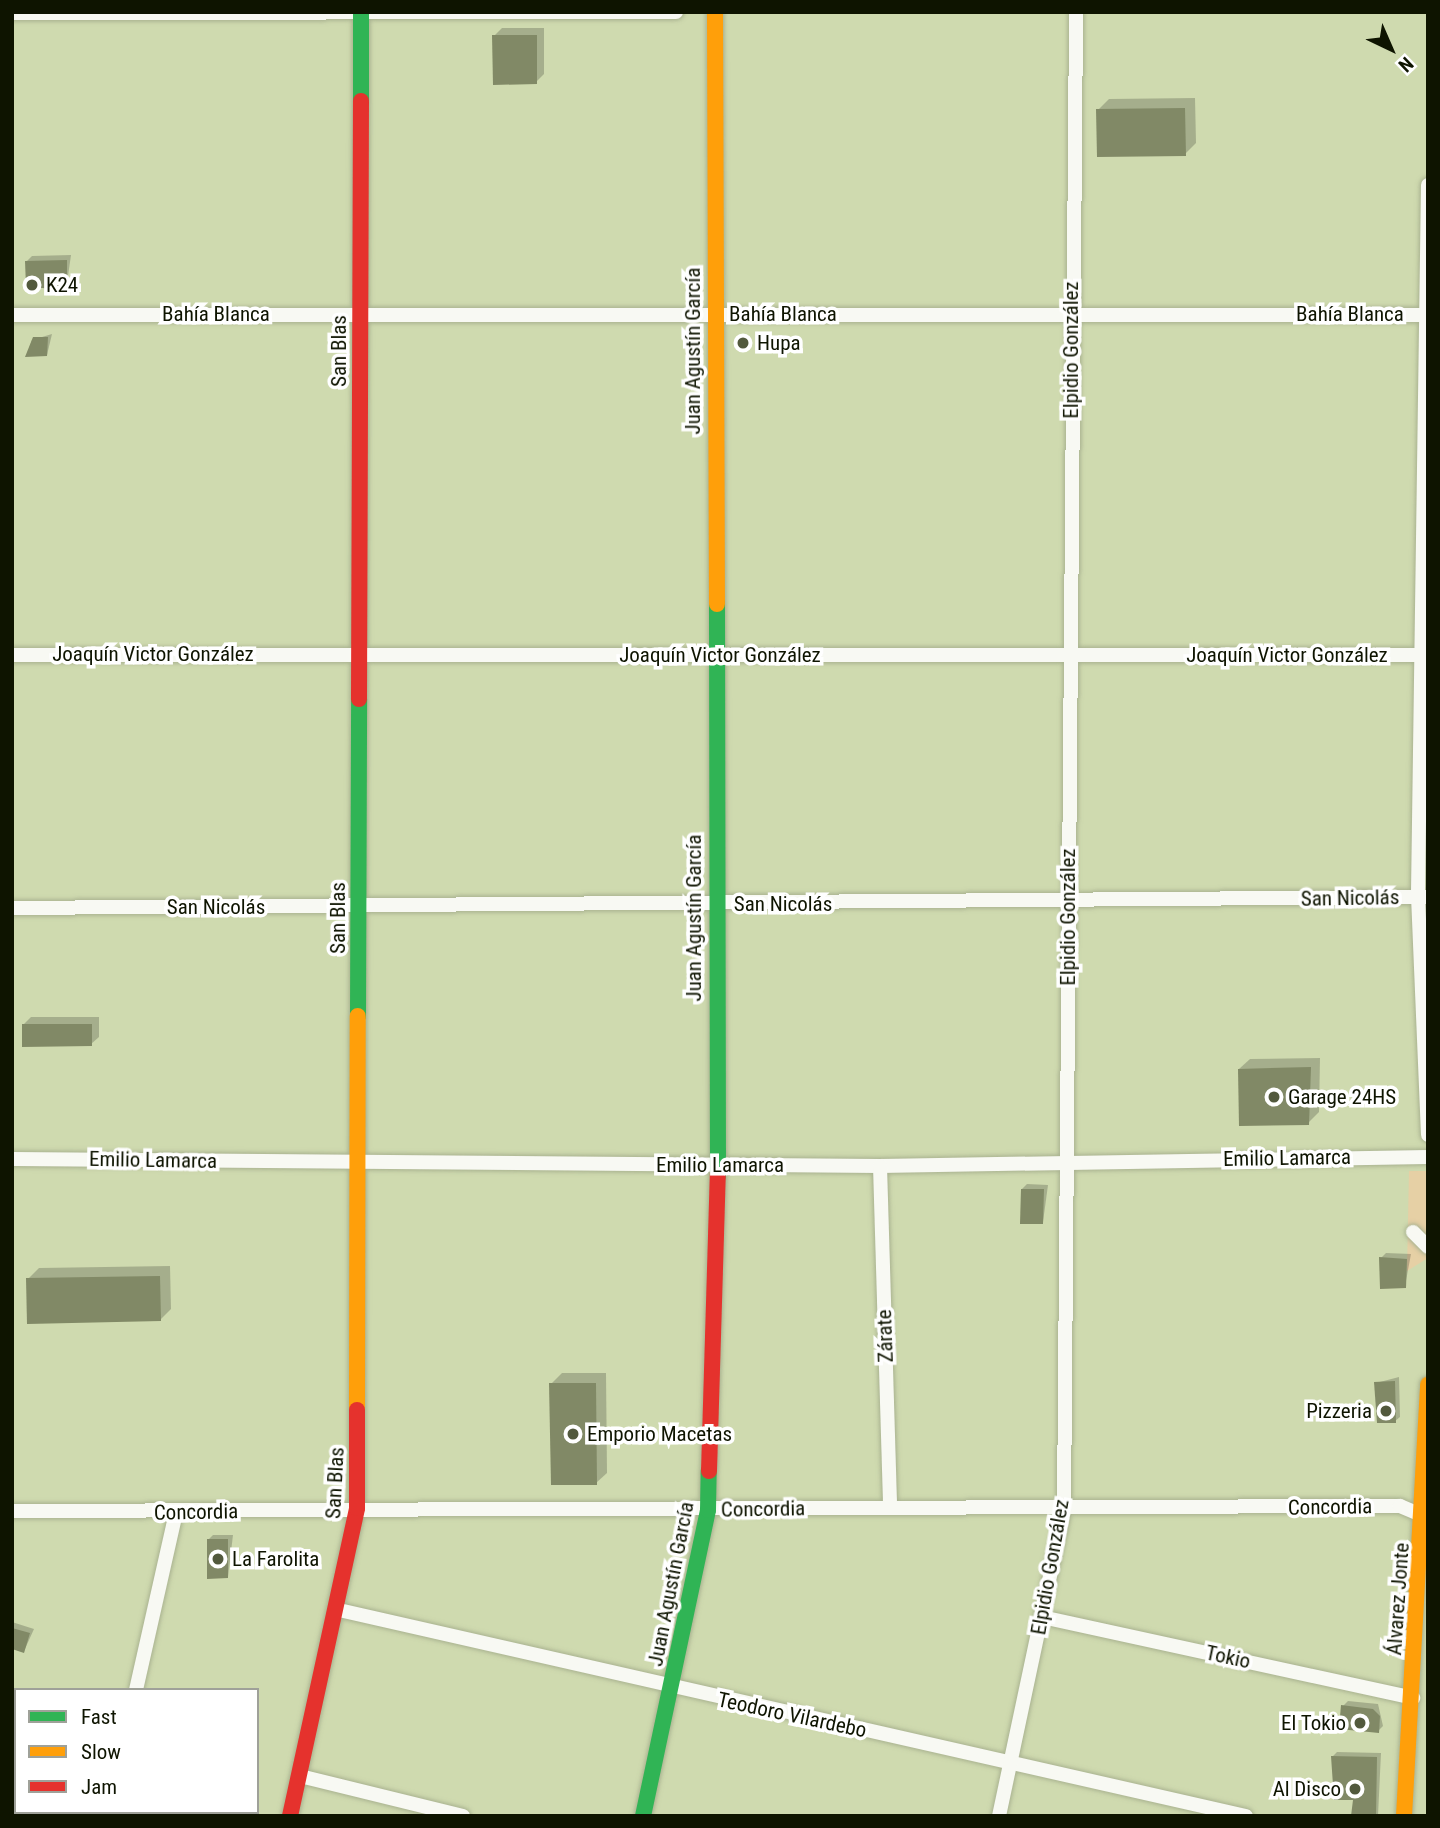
<!DOCTYPE html>
<html>
<head>
<meta charset="utf-8">
<style>
  body { margin:0 }
  #map { position:relative; width:1440px; height:1828px; overflow:hidden; background:#cfdaaf; font-family:"Roboto Condensed",sans-serif }
  div>[style] { position:absolute }
  .green>* { inset:0; background:#e6d0a5 }
  .shadow>* { inset:0; background:#0003 }
  .building>* { inset:0; background:#818966 }
  .roads { filter:drop-shadow(0 0 2px #a9b290) drop-shadow(0 0 2px #a9b290) }
  .street>* { height:14px; margin:-7px; padding:0 7px; transform-origin:7px; border-radius:7px; background:#f8f9f3 }
  .fast>* { height:16px; margin:-8px; padding:0 8px; transform-origin:8px; border-radius:8px; background:#30b455 }
  .slow>* { height:16px; margin:-8px; padding:0 8px; transform-origin:8px; border-radius:8px; background:#ff9f0a }
  .jam>* { height:16px; margin:-8px; padding:0 8px; transform-origin:8px; border-radius:8px; background:#e5322d }
  .dots>* { width:19px; height:19px; translate:-50% -50%; box-sizing:border-box; border:4px solid #fff; border-radius:50% }
  span { translate:-50% -50%; white-space:nowrap; text-align:center; line-height:1.15; -webkit-text-stroke:7px #fff; paint-order:stroke }
  .poi-label { font-size:21px; color:#0e1400 }
  .left { translate:0 -50%; text-align:left }
  .right { translate:-100% -50%; text-align:right }
  .street-label { font-size:21px; color:#0e1400 }
  .frame { position:absolute; inset:0; border:14px solid #0e1400; pointer-events:none }
  .legend { position:absolute; left:14px; top:1688px; width:245px; height:126px; box-sizing:border-box; background:#fff; border:2px solid #9fa199; margin:0; padding:9px 12px; list-style:none; font-size:21px; color:#0e1400 }
  .legend li { display:flex; align-items:center; gap:14px; height:35px }
  .legend b { width:35px; border:2px solid #9fa199 }
  .north { position:absolute; left:1356px; top:14px; width:70px; height:70px; -webkit-text-stroke:5px #fff; paint-order:stroke; rotate:136deg; font-size:19px; font-weight:700; line-height:28px; text-align:center; color:#0e1400 }
  .north::after { content:''; display:block; margin:auto; width:24px; height:32px; background:#0e1400; clip-path:polygon(50% 0,100% 100%,50% 72%,0 100%) }
</style>
</head>
<body>
<div id="map">
  <div class="green">
    <i style="clip-path:polygon(1409px 1171px,1428px 1171px,1428px 1258px,1407px 1271px)"></i>
  </div>
  <div class="shadow">
    <i style="clip-path:polygon(502px 28px,544px 28px,544px 74px,536px 82px,494px 36px)"></i>
    <i style="clip-path:polygon(1195px 98px,1196px 143px,1185px 154px,1098px 110px,1109px 99px)"></i>
    <i style="clip-path:polygon(71px 255px,66px 290px,27px 261px,32px 256px)"></i>
    <i style="clip-path:polygon(52px 334px,47px 355px,27px 355px,32px 340px)"></i>
    <i style="clip-path:polygon(31px 1017px,99px 1017px,99px 1037px,91px 1044px,23px 1025px)"></i>
    <i style="clip-path:polygon(1320px 1058px,1319px 1112px,1308px 1123px,1239px 1069px,1250px 1059px)"></i>
    <i style="clip-path:polygon(1027px 1184px,1048px 1185px,1043px 1222px,1022px 1189px)"></i>
    <i style="clip-path:polygon(1386px 1253px,1411px 1254px,1405px 1286px,1381px 1258px)"></i>
    <i style="clip-path:polygon(170px 1266px,171px 1309px,160px 1320px,28px 1279px,39px 1268px)"></i>
    <i style="clip-path:polygon(562px 1373px,606px 1373px,607px 1473px,596px 1483px,551px 1384px)"></i>
    <i style="clip-path:polygon(1399px 1377px,1400px 1417px,1395px 1421px,1376px 1383px)"></i>
    <i style="clip-path:polygon(213px 1535px,233px 1535px,228px 1577px,208px 1540px)"></i>
    <i style="clip-path:polygon(12px 1622px,34px 1629px,24px 1651px,12px 1647px)"></i>
    <i style="clip-path:polygon(1348px 1701px,1378px 1704px,1383px 1726px,1378px 1731px,1343px 1706px)"></i>
    <i style="clip-path:polygon(1337px 1752px,1381px 1753px,1378px 1816px,1353px 1816px,1355px 1799px,1332px 1757px)"></i>
    <i style="clip-path:polygon(12px 1766px,16px 1767px,16px 1808px,12px 1807px)"></i>
  </div>
  <div class="building">
    <i style="clip-path:polygon(492px 35px,537px 35px,537px 84px,493px 85px)"></i>
    <i style="clip-path:polygon(1185px 108px,1186px 156px,1097px 157px,1096px 109px)"></i>
    <i style="clip-path:polygon(67px 260px,67px 291px,26px 286px,25px 261px)"></i>
    <i style="clip-path:polygon(33px 337px,48px 337px,47px 356px,25px 357px)"></i>
    <i style="clip-path:polygon(22px 1024px,92px 1024px,92px 1046px,22px 1047px)"></i>
    <i style="clip-path:polygon(1311px 1067px,1309px 1125px,1239px 1126px,1238px 1069px)"></i>
    <i style="clip-path:polygon(1021px 1189px,1044px 1189px,1043px 1224px,1020px 1224px)"></i>
    <i style="clip-path:polygon(1379px 1257px,1407px 1259px,1406px 1288px,1380px 1289px)"></i>
    <i style="clip-path:polygon(160px 1276px,161px 1321px,27px 1324px,26px 1278px)"></i>
    <i style="clip-path:polygon(1395px 1381px,1396px 1423px,1377px 1423px,1374px 1382px)"></i>
    <i style="clip-path:polygon(549px 1383px,596px 1383px,597px 1485px,551px 1485px)"></i>
    <i style="clip-path:polygon(207px 1539px,228px 1539px,228px 1578px,207px 1579px)"></i>
    <i style="clip-path:polygon(12px 1628px,30px 1633px,24px 1653px,12px 1649px)"></i>
    <i style="clip-path:polygon(1341px 1705px,1373px 1709px,1380px 1716px,1379px 1733px,1339px 1729px)"></i>
    <i style="clip-path:polygon(1331px 1756px,1377px 1757px,1376px 1816px,1351px 1816px,1353px 1800px,1334px 1800px)"></i>
    <i style="clip-path:polygon(12px 1775px,16px 1776px,16px 1810px,12px 1809px)"></i>
  </div>
  <div class="roads">
    <div class="street">
      <i style="left:12px;top:13px;width:664px;rotate:-0.09deg"></i>
      <i style="left:1428px;top:185px;width:711px;rotate:90.81deg"></i>
      <i style="left:1418px;top:896px;width:239px;rotate:87.6deg"></i>
      <i style="left:12px;top:315px;width:1416px"></i>
      <i style="left:12px;top:655px;width:1416px"></i>
      <i style="left:12px;top:908px;width:1416px;rotate:-0.45deg"></i>
      <i style="left:12px;top:1159px;width:868px;rotate:0.46deg"></i>
      <i style="left:880px;top:1166px;width:548px;rotate:-0.94deg"></i>
      <i style="left:880px;top:1166px;width:340px;rotate:88.3deg"></i>
      <i style="left:1413px;top:1232px;width:21px;rotate:45deg"></i>
      <i style="left:12px;top:1511px;width:1388px;rotate:-0.21deg"></i>
      <i style="left:1400px;top:1506px;width:28px;rotate:23deg"></i>
      <i style="left:339px;top:1610px;width:930px;rotate:12.8deg"></i>
      <i style="left:1042px;top:1617px;width:380px;rotate:12.3deg"></i>
      <i style="left:136px;top:1690px;width:181px;rotate:-77.3deg"></i>
      <i style="left:300px;top:1776px;width:168px;rotate:13.8deg"></i>
      <i style="left:108px;top:1816px;width:4px;rotate:-76deg"></i>
      <i style="left:999px;top:1816px;width:313px;rotate:-78deg"></i>
      <i style="left:1064px;top:1510px;width:1498px;rotate:-89.54deg"></i>
    </div>
    <div class="fast">
      <i style="left:361px;top:101px;width:89px;rotate:-90deg"></i>
      <i style="left:717px;top:604px;width:572px;rotate:89.9deg"></i>
      <i style="left:358px;top:1016px;width:317px;rotate:-89.8deg"></i>
      <i style="left:643px;top:1816px;width:313px;rotate:-78deg"></i>
      <i style="left:708px;top:1510px;width:39px;rotate:-89deg"></i>
    </div>
    <div class="slow">
      <i style="left:715px;top:12px;width:592px;rotate:89.81deg"></i>
      <i style="left:357px;top:1410px;width:394px;rotate:-89.9deg"></i>
      <i style="left:1404px;top:1816px;width:432px;rotate:-86.8deg"></i>
    </div>
    <div class="jam">
      <i style="left:359px;top:699px;width:598px;rotate:-89.81deg"></i>
      <i style="left:709px;top:1471px;width:295px;rotate:-88.3deg"></i>
      <i style="left:290px;top:1816px;width:315px;rotate:-77.7deg"></i>
      <i style="left:357px;top:1508px;width:98px;rotate:-90deg"></i>
    </div>
  </div>
  <div class="dots">
    <i style="left:32px;top:285px;background:#52593d"></i>
    <i style="left:743px;top:343px;background:#52593d"></i>
    <i style="left:1274px;top:1097px;background:#52593d"></i>
    <i style="left:1386px;top:1411px;background:#52593d"></i>
    <i style="left:573px;top:1434px;background:#52593d"></i>
    <i style="left:218px;top:1559px;background:#52593d"></i>
    <i style="left:1360px;top:1723px;background:#52593d"></i>
    <i style="left:1355px;top:1789px;background:#52593d"></i>
  </div>
  <div class="poi-label">
    <span class="left" style="left:46px;top:285px">K24</span>
    <span class="left" style="left:757px;top:343px">Hupa</span>
    <span class="left" style="left:1288px;top:1097px">Garage 24HS</span>
    <span class="right" style="left:1372px;top:1411px">Pizzeria</span>
    <span class="left" style="left:587px;top:1434px">Emporio Macetas</span>
    <span class="left" style="left:232px;top:1559px">La Farolita</span>
    <span class="right" style="left:1346px;top:1723px">El Tokio</span>
    <span class="right" style="left:1341px;top:1789px">Al Disco</span>
  </div>
  <div class="street-label">
    <span style="left:216px;top:314px">Bahía Blanca</span>
    <span style="left:783px;top:314px">Bahía Blanca</span>
    <span style="left:1350px;top:314px">Bahía Blanca</span>
    <span style="left:1071px;top:350px;rotate:-90deg">Elpidio González</span>
    <span style="left:339px;top:351px;rotate:-90deg">San Blas</span>
    <span style="left:693px;top:351px;rotate:-90deg">Juan Agustín García</span>
    <span style="left:153px;top:654px">Joaquín Victor González</span>
    <span style="left:720px;top:655px">Joaquín Victor González</span>
    <span style="left:1287px;top:655px">Joaquín Victor González</span>
    <span style="left:1350px;top:898px;rotate:-1deg">San Nicolás</span>
    <span style="left:783px;top:904px">San Nicolás</span>
    <span style="left:216px;top:907px">San Nicolás</span>
    <span style="left:1068px;top:917px;rotate:-90deg">Elpidio González</span>
    <span style="left:338px;top:918px;rotate:-90deg">San Blas</span>
    <span style="left:694px;top:918px;rotate:-90deg">Juan Agustín García</span>
    <span style="left:1287px;top:1158px;rotate:-1deg">Emilio Lamarca</span>
    <span style="left:153px;top:1160px;rotate:1deg">Emilio Lamarca</span>
    <span style="left:720px;top:1165px">Emilio Lamarca</span>
    <span style="left:885px;top:1336px;rotate:-92deg">Zárate</span>
    <span style="left:335px;top:1483px;rotate:-87deg">San Blas</span>
    <span style="left:1330px;top:1507px;rotate:-1deg">Concordia</span>
    <span style="left:763px;top:1509px;rotate:-1deg">Concordia</span>
    <span style="left:196px;top:1512px;rotate:-1deg">Concordia</span>
    <span style="left:1050px;top:1567px;rotate:-80deg">Elpidio González</span>
    <span style="left:671px;top:1584px;rotate:-79deg">Juan Agustín García</span>
    <span style="left:1398px;top:1599px;rotate:-86deg">Álvarez Jonte</span>
    <span style="left:1228px;top:1657px;rotate:12deg">Tokio</span>
    <span style="left:792px;top:1715px;rotate:12deg">Teodoro Vilardebo</span>
  </div>
  <div class="frame"></div>
  <ul class="legend">
  <li><b style="height:9px;background:#30b455"></b>Fast</li>
  <li><b style="height:9px;background:#ff9f0a"></b>Slow</li>
  <li><b style="height:9px;background:#e5322d"></b>Jam</li>
  </ul>
  <div class="north">N</div>
</div>
</body>
</html>
